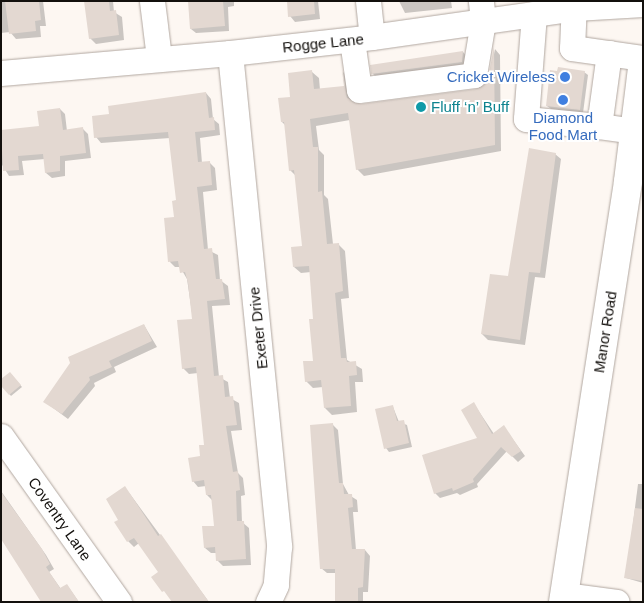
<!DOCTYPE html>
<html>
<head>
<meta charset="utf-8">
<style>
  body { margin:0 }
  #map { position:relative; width:644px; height:603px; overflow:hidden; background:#fdf7f2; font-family:Arial,sans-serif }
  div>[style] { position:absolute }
  .shadow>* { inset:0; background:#0003 }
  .building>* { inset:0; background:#e3d8d1 }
  .roads { filter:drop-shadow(0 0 1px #b1a7a0) drop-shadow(0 0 1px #b1a7a0) }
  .minor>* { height:25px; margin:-12.5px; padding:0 12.5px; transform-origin:12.5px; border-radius:12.5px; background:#fff }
  .major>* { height:28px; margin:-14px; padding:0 14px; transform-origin:14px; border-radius:14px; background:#fff }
  .dots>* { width:14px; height:14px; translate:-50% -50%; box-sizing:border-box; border:2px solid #fff; border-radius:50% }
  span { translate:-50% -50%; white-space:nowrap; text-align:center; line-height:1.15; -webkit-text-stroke:4px #fff; paint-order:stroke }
  .street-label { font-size:15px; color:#13100d }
  .shop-label { font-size:15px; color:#366cbe }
  .right { translate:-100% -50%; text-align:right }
  .culture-label { font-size:15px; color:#0d838f }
  .left { translate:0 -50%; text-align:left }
  .frame { position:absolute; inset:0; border:2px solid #13100d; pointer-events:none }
</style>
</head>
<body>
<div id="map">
  <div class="shadow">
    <i style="clip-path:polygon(1px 1px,43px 1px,46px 26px,40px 26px,41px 37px,16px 39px,10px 32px,1px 33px)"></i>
    <i style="clip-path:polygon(86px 1px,113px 1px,114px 12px,122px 17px,124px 40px,96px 44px,90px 38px)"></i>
    <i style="clip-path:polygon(189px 1px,234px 1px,234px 6px,228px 7px,229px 31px,196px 33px,191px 29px)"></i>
    <i style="clip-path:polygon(288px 1px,318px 1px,320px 19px,295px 22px,290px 16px)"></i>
    <i style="clip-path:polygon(399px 1px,451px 1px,452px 8px,405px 13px)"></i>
    <i style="clip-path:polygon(495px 49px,500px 55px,501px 151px,364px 176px,357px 169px,350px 120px,316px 126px,319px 150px,324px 155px,324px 195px,328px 199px,333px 244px,338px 244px,345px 251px,349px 298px,341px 299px,347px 360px,362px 369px,363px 382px,355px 382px,357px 412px,332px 415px,325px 408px,323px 387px,313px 388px,306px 381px,314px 362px,315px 320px,311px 272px,301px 273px,294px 267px,304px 247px,296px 176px,290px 170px,286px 126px,282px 122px,292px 98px,312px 72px,319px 78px,320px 90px,345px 87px,343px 72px,348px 77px,353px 102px,361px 106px,477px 90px,489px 79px)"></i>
    <i style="clip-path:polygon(463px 52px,470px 60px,469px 69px,380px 81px,372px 73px,371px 66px)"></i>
    <i style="clip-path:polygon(584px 72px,588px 75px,583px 113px,551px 109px,547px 106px)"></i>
    <i style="clip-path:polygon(206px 93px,211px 99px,213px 119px,219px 124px,220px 135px,200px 138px,202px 163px,209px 162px,215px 168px,217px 190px,203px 192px,208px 250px,218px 255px,220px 280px,228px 286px,230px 305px,212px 306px,219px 377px,228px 382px,230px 398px,239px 403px,242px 430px,231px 431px,238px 473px,243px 478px,245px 495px,241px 496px,242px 522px,249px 528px,251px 565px,223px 566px,217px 560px,217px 553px,211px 553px,205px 548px,215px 527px,213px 501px,207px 495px,206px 486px,198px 487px,193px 481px,205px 446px,198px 373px,189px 374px,183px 368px,193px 320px,187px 279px,180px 267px,175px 267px,170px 262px,177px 202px,170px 138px,101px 143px,96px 137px,110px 115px)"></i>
    <i style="clip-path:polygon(60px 109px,65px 114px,67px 131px,83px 129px,88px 134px,91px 158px,65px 161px,65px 176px,52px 178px,46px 173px,45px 159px,22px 161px,24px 175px,9px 176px,1px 163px,1px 131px,41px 127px)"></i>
    <i style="clip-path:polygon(555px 154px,561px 159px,545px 278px,535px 277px,525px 345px,488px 340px,482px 334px,509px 278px)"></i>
    <i style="clip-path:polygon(144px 325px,157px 347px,114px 367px,116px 372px,94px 383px,95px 386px,68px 419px,45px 402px,72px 363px)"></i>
    <i style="clip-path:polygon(10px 373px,22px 387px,11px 396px,1px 384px)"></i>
    <i style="clip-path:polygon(474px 404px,494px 434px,504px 427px,525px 456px,518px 462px,507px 451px,477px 484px,478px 487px,460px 495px,457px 493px,440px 498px,435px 493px,479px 439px)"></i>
    <i style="clip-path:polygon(393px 407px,399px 422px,407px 425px,412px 447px,389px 452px,386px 448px)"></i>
    <i style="clip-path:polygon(332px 424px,338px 430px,343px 484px,349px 495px,357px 500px,358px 512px,353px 512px,356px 550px,365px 550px,370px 556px,368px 592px,363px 592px,363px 602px,337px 602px,337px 573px,327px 573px,321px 568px)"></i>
    <i style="clip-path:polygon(638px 484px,643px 484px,643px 583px,626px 578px)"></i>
    <i style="clip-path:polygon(124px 488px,130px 494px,209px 602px,160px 573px,139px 543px,134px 547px,128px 541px,120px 520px)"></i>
    <i style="clip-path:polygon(1px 491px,46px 555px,54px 569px,49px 572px,61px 589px,67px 585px,79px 602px,45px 602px,1px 530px)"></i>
  </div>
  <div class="building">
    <i style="clip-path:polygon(5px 1px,39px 1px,41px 20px,35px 21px,36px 31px,9px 34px)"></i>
    <i style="clip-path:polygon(84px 1px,109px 1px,110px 11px,116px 10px,119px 35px,89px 39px)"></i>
    <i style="clip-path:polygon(188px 1px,223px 1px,225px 26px,190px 29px)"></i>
    <i style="clip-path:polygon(287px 1px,314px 1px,315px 14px,288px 17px)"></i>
    <i style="clip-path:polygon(494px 47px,495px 145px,356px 170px,348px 113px,310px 119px,313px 147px,318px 147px,318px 192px,322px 191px,327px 244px,339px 243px,343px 291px,335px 293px,341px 358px,346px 358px,347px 362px,356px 361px,357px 375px,349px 376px,351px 406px,324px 408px,321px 380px,305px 382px,303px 361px,313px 361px,309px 319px,313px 319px,309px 266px,293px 267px,291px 247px,302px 246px,294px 170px,289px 171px,284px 122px,281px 122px,278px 98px,290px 97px,288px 73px,312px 70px,314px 89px,344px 86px,342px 69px,347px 98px,361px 104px,476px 89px,488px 78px)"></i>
    <i style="clip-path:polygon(463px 51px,462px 62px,371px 74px,370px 65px)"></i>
    <i style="clip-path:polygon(558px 67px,585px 71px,580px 110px,546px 106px,550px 70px,557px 71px)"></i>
    <i style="clip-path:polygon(206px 92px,209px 118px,214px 117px,215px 130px,195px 132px,198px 162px,210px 161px,212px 185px,197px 187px,204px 249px,212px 248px,216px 279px,222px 279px,225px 299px,207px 301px,214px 376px,223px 375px,225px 397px,233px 396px,237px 425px,226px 426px,233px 472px,238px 471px,240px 490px,236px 491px,237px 521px,244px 521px,246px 559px,216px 561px,215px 547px,204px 548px,202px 526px,214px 526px,211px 495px,206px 495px,204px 480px,192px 482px,188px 458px,200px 456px,199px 445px,204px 445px,196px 367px,182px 369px,177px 320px,192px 319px,188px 283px,185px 272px,180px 273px,178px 261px,168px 262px,164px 218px,174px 217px,172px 201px,176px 200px,168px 132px,94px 138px,92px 116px,109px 114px,108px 106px)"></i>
    <i style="clip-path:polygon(60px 108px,63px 130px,83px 127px,86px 153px,60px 156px,60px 171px,45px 173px,43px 154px,18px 156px,19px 170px,3px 171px,1px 130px,39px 126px,37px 111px)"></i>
    <i style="clip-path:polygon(529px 148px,556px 153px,540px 273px,529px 272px,520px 340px,481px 334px,490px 274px,508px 276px)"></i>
    <i style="clip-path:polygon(144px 324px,152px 341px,109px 361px,112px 367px,89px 377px,90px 380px,62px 414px,43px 402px,70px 363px,68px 357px)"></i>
    <i style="clip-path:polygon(10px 372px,21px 385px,9px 395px,1px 386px,1px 379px)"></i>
    <i style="clip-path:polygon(474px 402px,492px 434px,504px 425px,521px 451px,512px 457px,501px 447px,473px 479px,474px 482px,453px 491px,452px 488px,434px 494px,422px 455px,477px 438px,461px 410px)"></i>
    <i style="clip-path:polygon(393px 405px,397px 421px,404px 420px,409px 443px,384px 449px,375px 409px)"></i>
    <i style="clip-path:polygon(333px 423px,339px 483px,343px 483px,344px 494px,352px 494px,353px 507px,348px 508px,352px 549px,365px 549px,363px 587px,358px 588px,358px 602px,335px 602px,335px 569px,320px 569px,310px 425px)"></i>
    <i style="clip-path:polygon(125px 486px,158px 536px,161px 534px,209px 602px,172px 602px,164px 591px,162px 592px,151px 577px,158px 572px,134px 538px,127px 542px,114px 522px,118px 520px,106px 499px)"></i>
    <i style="clip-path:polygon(1px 492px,42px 549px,50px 564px,46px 567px,60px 588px,67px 584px,79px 602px,41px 602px,1px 539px)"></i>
    <i style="clip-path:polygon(635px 508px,643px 509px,643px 581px,624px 578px)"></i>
  </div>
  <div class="roads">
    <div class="minor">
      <i style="left:152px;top:1px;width:57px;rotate:83deg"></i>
      <i style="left:368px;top:1px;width:36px;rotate:84deg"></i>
      <i style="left:574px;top:1px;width:47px;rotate:92.4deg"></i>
      <i style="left:572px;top:48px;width:72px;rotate:8deg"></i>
      <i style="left:534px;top:14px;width:105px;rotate:94.4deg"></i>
      <i style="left:526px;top:119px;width:73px;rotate:5.5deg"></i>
      <i style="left:352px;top:40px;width:50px;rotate:82deg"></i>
      <i style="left:359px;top:90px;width:116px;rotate:-7.4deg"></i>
      <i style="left:474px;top:75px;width:55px;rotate:-80.5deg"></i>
      <i style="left:483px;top:21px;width:20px;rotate:-96deg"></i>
      <i style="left:230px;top:53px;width:496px;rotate:84.3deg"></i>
      <i style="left:279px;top:547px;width:38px;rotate:95deg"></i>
      <i style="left:276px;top:585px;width:19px;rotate:115deg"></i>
      <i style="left:609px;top:53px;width:74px;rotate:97.8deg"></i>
      <i style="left:599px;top:126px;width:35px;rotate:8deg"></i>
      <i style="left:1px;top:73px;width:230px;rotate:-5deg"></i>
      <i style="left:230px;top:53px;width:143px;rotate:-6.4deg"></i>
      <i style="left:372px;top:37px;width:205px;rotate:-8.1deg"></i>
      <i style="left:575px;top:8px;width:68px;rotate:-3.4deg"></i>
      <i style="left:1px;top:436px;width:204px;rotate:54.6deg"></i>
      <i style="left:564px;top:595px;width:53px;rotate:7.5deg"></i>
    </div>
    <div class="major">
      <i style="left:563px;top:602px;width:426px;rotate:-81.2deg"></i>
      <i style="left:628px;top:181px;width:121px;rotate:-82.9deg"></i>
    </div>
  </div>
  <div class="dots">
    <i style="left:565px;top:77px;background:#3f7fe0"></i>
    <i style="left:563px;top:100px;background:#3f7fe0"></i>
    <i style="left:421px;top:107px;background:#0f9aa8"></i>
  </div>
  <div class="street-label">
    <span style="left:323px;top:43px;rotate:-6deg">Rogge Lane</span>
    <span style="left:258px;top:328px;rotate:-96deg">Exeter Drive</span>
    <span style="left:605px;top:332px;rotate:-81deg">Manor Road</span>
    <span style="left:60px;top:519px;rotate:55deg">Coventry Lane</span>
  </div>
  <div class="shop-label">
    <span class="right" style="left:555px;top:77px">Cricket Wireless</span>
    <span style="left:563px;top:126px">Diamond<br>Food Mart</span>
  </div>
  <div class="culture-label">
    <span class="left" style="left:431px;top:107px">Fluff ‘n’ Buff</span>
  </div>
  <div class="frame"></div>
</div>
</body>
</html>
